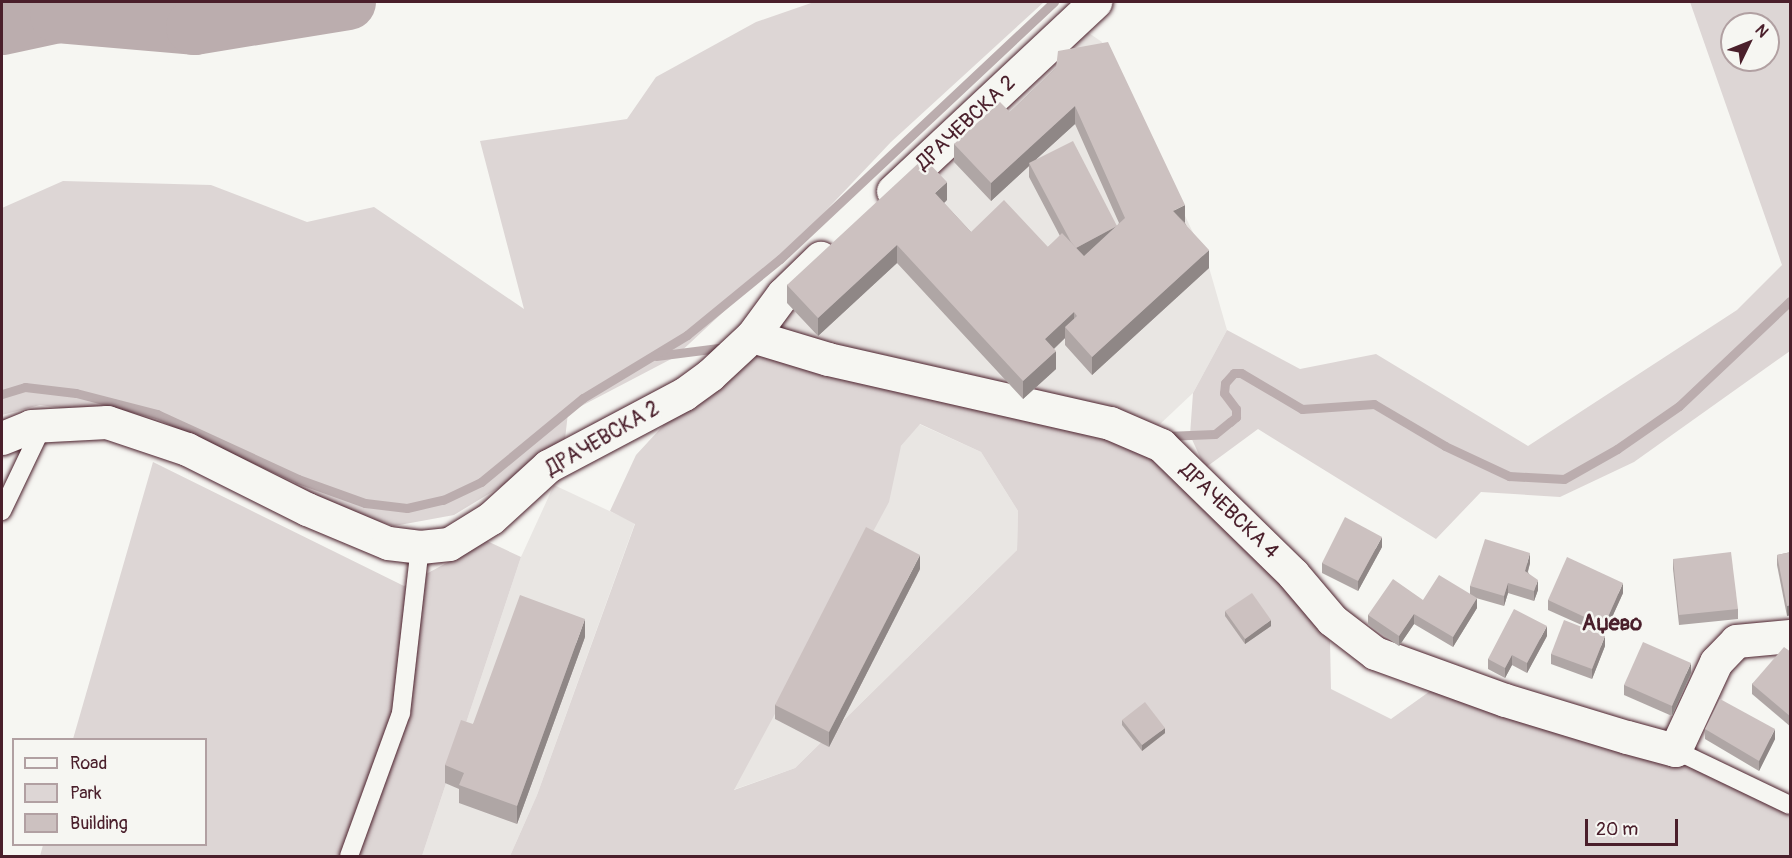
<!DOCTYPE html>
<html>
<head>
<meta charset="utf-8">
<style>
  body { margin:0 }
  #map { position:relative; width:1792px; height:858px; overflow:hidden; background:#f6f6f2; font-family:Pangolin,sans-serif }
  div>[style] { position:absolute }
  .built>* { inset:0; background:#e9e6e3 }
  .green>* { inset:0; background:#ddd6d5 }
  .stream>* { height:9px; margin:-4.5px; padding:0 4.5px; transform-origin:4.5px; border-radius:4.5px; background:#bbadae }
  .river>* { height:56px; margin:-28px; padding:0 28px; transform-origin:28px; border-radius:28px; background:#bbadae }
  .roads { filter:drop-shadow(0 0 2px #4a1f2b) drop-shadow(0 0 2px #4a1f2b) }
  .service>* { height:18px; margin:-9px; padding:0 9px; transform-origin:9px; border-radius:9px; background:#f6f6f2 }
  .minor>* { height:33px; margin:-16.5px; padding:0 16.5px; transform-origin:16.5px; border-radius:16.5px; background:#f6f6f2 }
  .wall>* { inset:0; background:#afa6a5 }
  .shaded-wall>* { inset:0; background:#8f8786 }
  .building>* { inset:0; background:#ccc1c0 }
  span { translate:-50% -50%; white-space:nowrap; text-align:center; line-height:1.15; -webkit-text-stroke:5px #f6f6f2; paint-order:stroke }
  .street-label { font-size:21px; color:#4a1f2b }
  .neighbourhood-label { font-size:22px; color:#4a1f2b; font-weight:700 }
  .frame { position:absolute; inset:0; border:3px solid #4a1f2b; pointer-events:none }
  .legend { position:absolute; left:12px; top:738px; width:195px; height:108px; box-sizing:border-box; background:#f6f6f2; border:2px solid #b1a0a2; margin:0; padding:8px 10px; list-style:none; font-size:18px; color:#4a1f2b }
  .legend li { display:flex; align-items:center; gap:12px; height:30px }
  .legend b { width:30px; border:2px solid #b1a0a2 }
  .north { position:absolute; left:1720px; top:12px; width:60px; height:60px; box-sizing:border-box; background:#f6f6f2; border:2px solid #b1a0a2; border-radius:50%; rotate:47deg; font-size:16px; font-weight:700; line-height:24px; text-align:center; color:#4a1f2b }
  .north::after { content:''; display:block; margin:auto; width:21px; height:27px; background:#4a1f2b; clip-path:polygon(50% 0,100% 100%,50% 72%,0 100%) }
  .scale { position:absolute; left:1585px; top:819px; width:93px; height:27px; box-sizing:border-box; border:3px solid #4a1f2b; border-top:0; padding-left:8px; font-size:18px; line-height:21px; white-space:nowrap; color:#4a1f2b; -webkit-text-stroke:4px #f6f6f2; paint-order:stroke }
</style>
</head>
<body>
<div id="map">
  <div class="built">
    <i style="clip-path:polygon(1080px 27px,1102px 42px,1208px 264px,1227px 330px,1193px 393px,1158px 426px,799px 335px,774px 322px)"></i>
    <i style="clip-path:polygon(919px 424px,981px 452px,1018px 511px,1017px 550px,795px 768px,733px 790px,901px 446px)"></i>
    <i style="clip-path:polygon(554px 485px,635px 523px,537px 795px,510px 856px,422px 856px,521px 557px)"></i>
  </div>
  <div class="green">
    <i style="clip-path:polygon(814px 2px,1044px 2px,891px 142px,780px 259px,675px 357px,568px 413px,564px 448px,454px 515px,394px 526px,314px 503px,109px 415px,40px 405px,2px 415px,2px 208px,63px 181px,211px 185px,307px 222px,374px 207px,524px 309px,480px 141px,627px 119px,656px 77px,756px 22px)"></i>
    <i style="clip-path:polygon(evenodd,1690px 2px,1790px 2px,1790px 351px,1634px 462px,1560px 497px,1481px 492px,1436px 539px,1258px 429px,1205px 468px,1293px 579px,1330px 641px,1331px 689px,1391px 719px,1440px 684px,1502px 690px,1790px 806px,1790px 856px,510px 856px,537px 795px,635px 524px,610px 511px,636px 455px,671px 417px,712px 396px,774px 322px,799px 335px,1204px 466px,1190px 435px,1193px 393px,1227px 330px,1300px 369px,1376px 354px,1528px 446px,1737px 310px,1782px 265px,1690px 2px,1732px 24px,1768px 24px,1768px 60px,1732px 60px,1732px 24px,1690px 2px,920px 424px,981px 452px,1018px 511px,1017px 550px,795px 768px,734px 790px,889px 502px,901px 446px,920px 424px)"></i>
    <i style="clip-path:polygon(153px 462px,404px 586px,487px 541px,521px 557px,422px 856px,40px 856px,43px 845px,206px 844px,206px 740px,73px 739px)"></i>
  </div>
  <div class="stream">
    <i style="left:656px;top:356px;width:71px;rotate:-7.3deg"></i>
    <i style="left:2px;top:394px;width:24px;rotate:-17deg"></i>
    <i style="left:25px;top:387px;width:51px;rotate:6.7deg"></i>
    <i style="left:76px;top:393px;width:84px;rotate:14.5deg"></i>
    <i style="left:157px;top:414px;width:155px;rotate:24.7deg"></i>
    <i style="left:298px;top:479px;width:71px;rotate:19.7deg"></i>
    <i style="left:365px;top:503px;width:42px;rotate:6.8deg"></i>
    <i style="left:407px;top:508px;width:37px;rotate:-13deg"></i>
    <i style="left:443px;top:500px;width:42px;rotate:-25.3deg"></i>
    <i style="left:481px;top:482px;width:132px;rotate:-39.5deg"></i>
    <i style="left:583px;top:398px;width:122px;rotate:-31.2deg"></i>
    <i style="left:687px;top:335px;width:120px;rotate:-39.3deg"></i>
    <i style="left:780px;top:259px;width:376px;rotate:-43.2deg"></i>
    <i style="left:1166px;top:436px;width:49px;rotate:-2.3deg"></i>
    <i style="left:1215px;top:434px;width:19px;rotate:-39deg"></i>
    <i style="left:1230px;top:422px;width:8px;rotate:-40deg"></i>
    <i style="left:1236px;top:417px;width:8px;rotate:-90deg"></i>
    <i style="left:1236px;top:409px;width:20px;rotate:-127deg"></i>
    <i style="left:1224px;top:393px;width:10px;rotate:-84deg"></i>
    <i style="left:1225px;top:383px;width:13px;rotate:-48deg"></i>
    <i style="left:1234px;top:373px;width:7px"></i>
    <i style="left:1241px;top:373px;width:71px;rotate:30.5deg"></i>
    <i style="left:1302px;top:409px;width:72px;rotate:-4deg"></i>
    <i style="left:1374px;top:404px;width:82px;rotate:30.6deg"></i>
    <i style="left:1445px;top:446px;width:71px;rotate:25.1deg"></i>
    <i style="left:1509px;top:476px;width:55px;rotate:3.1deg"></i>
    <i style="left:1564px;top:479px;width:61px;rotate:-29.5deg"></i>
    <i style="left:1617px;top:449px;width:75px;rotate:-34.7deg"></i>
    <i style="left:1679px;top:406px;width:153px;rotate:-43.4deg"></i>
  </div>
  <div class="river">
    <i style="left:2px;top:27px;width:57px;rotate:-12.1deg"></i>
    <i style="left:58px;top:15px;width:137px;rotate:5deg"></i>
    <i style="left:194px;top:27px;width:156px;rotate:-9.2deg"></i>
  </div>
  <div class="roads">
    <div class="service">
      <i style="left:2px;top:511px;width:95px;rotate:-64.5deg"></i>
      <i style="left:1675px;top:750px;width:127px;rotate:25.6deg"></i>
      <i style="left:349px;top:856px;width:152px;rotate:-70deg"></i>
      <i style="left:401px;top:713px;width:167px;rotate:-83.5deg"></i>
    </div>
    <div class="minor">
      <i style="left:893px;top:191px;width:277px;rotate:-43.1deg"></i>
      <i style="left:752px;top:336px;width:79px;rotate:16.8deg"></i>
      <i style="left:828px;top:359px;width:289px;rotate:12.8deg"></i>
      <i style="left:1110px;top:423px;width:56px;rotate:23.3deg"></i>
      <i style="left:1161px;top:445px;width:185px;rotate:44.3deg"></i>
      <i style="left:1293px;top:574px;width:60px;rotate:49.7deg"></i>
      <i style="left:1332px;top:620px;width:54px;rotate:37.5deg"></i>
      <i style="left:1375px;top:653px;width:138px;rotate:19.9deg"></i>
      <i style="left:1505px;top:700px;width:127px;rotate:16.9deg"></i>
      <i style="left:1627px;top:737px;width:50px;rotate:15.2deg"></i>
      <i style="left:1675px;top:750px;width:97px;rotate:-65deg"></i>
      <i style="left:1716px;top:662px;width:29px;rotate:-46deg"></i>
      <i style="left:1736px;top:641px;width:54px;rotate:-5.3deg"></i>
      <i style="left:2px;top:438px;width:31px;rotate:-22deg"></i>
      <i style="left:31px;top:426px;width:76px;rotate:-3deg"></i>
      <i style="left:107px;top:422px;width:84px;rotate:18.6deg"></i>
      <i style="left:187px;top:449px;width:134px;rotate:26.6deg"></i>
      <i style="left:307px;top:509px;width:88px;rotate:22.8deg"></i>
      <i style="left:388px;top:543px;width:32px;rotate:7deg"></i>
      <i style="left:420px;top:547px;width:29px;rotate:-6deg"></i>
      <i style="left:449px;top:544px;width:49px;rotate:-31.8deg"></i>
      <i style="left:491px;top:518px;width:77px;rotate:-42.4deg"></i>
      <i style="left:548px;top:466px;width:154px;rotate:-27.9deg"></i>
      <i style="left:684px;top:394px;width:32px;rotate:-36deg"></i>
      <i style="left:710px;top:375px;width:57px;rotate:-42.9deg"></i>
      <i style="left:752px;top:336px;width:52px;rotate:-53.6deg"></i>
      <i style="left:783px;top:294px;width:52px;rotate:-44.2deg"></i>
    </div>
  </div>
  <div class="wall">
    <i style="clip-path:polygon(evenodd,1056px 68px,1185px 223px,1209px 268px,1092px 375px,1065px 345px,1065px 338px,1054px 349px,1056px 369px,1023px 399px,897px 263px,818px 336px,787px 303px,787px 285px,947px 200px,944px 203px,971px 232px,1048px 247px,1060px 236px,1029px 177px,1029px 166px,991px 201px,954px 162px,954px 144px,1010px 112px,1056px 68px,1075px 124px,1119px 223px,1117px 226px,1036px 159px,1075px 124px)"></i>
    <i style="clip-path:polygon(1382px 547px,1358px 591px,1322px 573px,1322px 563px)"></i>
    <i style="clip-path:polygon(1791px 552px,1791px 615px,1787px 616px,1777px 565px,1777px 555px)"></i>
    <i style="clip-path:polygon(1673px 559px,1738px 609px,1738px 619px,1679px 625px,1673px 569px)"></i>
    <i style="clip-path:polygon(1530px 563px,1528px 572px,1538px 590px,1534px 601px,1508px 593px,1504px 606px,1476px 598px,1477px 608px,1453px 647px,1414px 624px,1399px 646px,1368px 625px,1368px 615px,1423px 600px,1470px 594px,1470px 586px)"></i>
    <i style="clip-path:polygon(920px 569px,829px 747px,775px 719px,775px 705px)"></i>
    <i style="clip-path:polygon(1623px 593px,1604px 635px,1548px 610px,1548px 600px)"></i>
    <i style="clip-path:polygon(1225px 611px,1271px 626px,1245px 644px,1225px 616px)"></i>
    <i style="clip-path:polygon(1547px 636px,1527px 673px,1512px 665px,1505px 678px,1488px 669px,1488px 659px)"></i>
    <i style="clip-path:polygon(585px 637px,517px 824px,459px 803px,459px 789px,445px 783px,445px 765px,473px 724px)"></i>
    <i style="clip-path:polygon(1605px 646px,1592px 679px,1551px 664px,1551px 654px)"></i>
    <i style="clip-path:polygon(1791px 652px,1791px 727px,1752px 694px,1752px 684px)"></i>
    <i style="clip-path:polygon(1691px 673px,1672px 716px,1624px 695px,1624px 685px)"></i>
    <i style="clip-path:polygon(1122px 720px,1165px 733px,1142px 751px,1122px 725px)"></i>
    <i style="clip-path:polygon(1705px 729px,1775px 739px,1759px 771px,1705px 739px)"></i>
  </div>
  <div class="shaded-wall">
    <i style="clip-path:polygon(1075px 106px,1075px 124px,1030px 165px,1029px 163px,1029px 166px,991px 201px,991px 183px)"></i>
    <i style="clip-path:polygon(947px 182px,947px 200px,935px 211px,935px 193px)"></i>
    <i style="clip-path:polygon(1185px 205px,1185px 223px,1173px 211px)"></i>
    <i style="clip-path:polygon(1117px 226px,1117px 241px,1074px 263px,1074px 249px)"></i>
    <i style="clip-path:polygon(897px 245px,897px 263px,818px 336px,818px 318px)"></i>
    <i style="clip-path:polygon(1209px 250px,1209px 268px,1092px 375px,1092px 357px)"></i>
    <i style="clip-path:polygon(1074px 312px,1074px 330px,1065px 327px,1065px 338px,1045px 357px,1045px 339px)"></i>
    <i style="clip-path:polygon(1056px 351px,1056px 369px,1023px 399px,1023px 381px)"></i>
    <i style="clip-path:polygon(1382px 537px,1382px 547px,1358px 591px,1358px 581px)"></i>
    <i style="clip-path:polygon(1530px 553px,1530px 563px,1525px 581px,1525px 571px)"></i>
    <i style="clip-path:polygon(920px 555px,920px 569px,829px 747px,829px 732px)"></i>
    <i style="clip-path:polygon(1538px 580px,1538px 590px,1534px 601px,1534px 591px)"></i>
    <i style="clip-path:polygon(1508px 583px,1508px 593px,1504px 606px,1504px 596px)"></i>
    <i style="clip-path:polygon(1623px 583px,1623px 593px,1604px 635px,1604px 626px)"></i>
    <i style="clip-path:polygon(1477px 598px,1477px 608px,1453px 647px,1453px 637px)"></i>
    <i style="clip-path:polygon(1791px 605px,1791px 615px,1787px 616px,1787px 606px)"></i>
    <i style="clip-path:polygon(1414px 614px,1414px 624px,1399px 646px,1399px 636px)"></i>
    <i style="clip-path:polygon(585px 619px,585px 637px,517px 824px,517px 806px)"></i>
    <i style="clip-path:polygon(1271px 620px,1271px 626px,1245px 644px,1245px 639px)"></i>
    <i style="clip-path:polygon(1547px 626px,1547px 636px,1527px 673px,1527px 663px)"></i>
    <i style="clip-path:polygon(1605px 636px,1605px 646px,1592px 679px,1592px 669px)"></i>
    <i style="clip-path:polygon(1512px 655px,1512px 665px,1505px 678px,1505px 668px)"></i>
    <i style="clip-path:polygon(1691px 663px,1691px 673px,1672px 716px,1672px 706px)"></i>
    <i style="clip-path:polygon(1165px 728px,1165px 733px,1142px 751px,1142px 745px)"></i>
    <i style="clip-path:polygon(1775px 729px,1775px 739px,1759px 771px,1759px 761px)"></i>
  </div>
  <div class="building">
    <i style="clip-path:polygon(1108px 42px,1185px 205px,1173px 211px,1209px 250px,1092px 357px,1065px 327px,1077px 316px,1074px 312px,1045px 339px,1056px 351px,1023px 381px,897px 245px,818px 318px,787px 285px,924px 158px,947px 182px,935px 193px,971px 232px,1004px 200px,1048px 247px,1062px 233px,1084px 256px,1125px 218px,1075px 106px,991px 183px,954px 144px,1000px 102px,1010px 112px,1056px 68px,1058px 51px)"></i>
    <i style="clip-path:polygon(1073px 141px,1117px 226px,1076px 248px,1071px 242px,1029px 163px)"></i>
    <i style="clip-path:polygon(1345px 517px,1382px 537px,1358px 581px,1322px 563px)"></i>
    <i style="clip-path:polygon(866px 527px,920px 555px,829px 732px,775px 705px)"></i>
    <i style="clip-path:polygon(1485px 539px,1530px 553px,1525px 571px,1538px 580px,1534px 591px,1508px 583px,1504px 596px,1470px 586px)"></i>
    <i style="clip-path:polygon(1731px 552px,1738px 609px,1679px 615px,1673px 559px)"></i>
    <i style="clip-path:polygon(1791px 552px,1791px 605px,1787px 606px,1777px 555px)"></i>
    <i style="clip-path:polygon(1567px 557px,1623px 583px,1604px 626px,1548px 600px)"></i>
    <i style="clip-path:polygon(1439px 575px,1477px 598px,1453px 637px,1414px 614px,1399px 636px,1368px 615px,1393px 579px,1423px 600px)"></i>
    <i style="clip-path:polygon(1252px 593px,1271px 620px,1245px 639px,1225px 611px)"></i>
    <i style="clip-path:polygon(520px 595px,585px 619px,517px 806px,459px 785px,464px 773px,445px 765px,461px 720px,473px 724px)"></i>
    <i style="clip-path:polygon(1514px 609px,1547px 626px,1527px 663px,1512px 655px,1505px 668px,1488px 659px)"></i>
    <i style="clip-path:polygon(1564px 620px,1605px 636px,1592px 669px,1551px 654px)"></i>
    <i style="clip-path:polygon(1643px 642px,1691px 663px,1672px 706px,1624px 685px)"></i>
    <i style="clip-path:polygon(1784px 647px,1791px 652px,1791px 717px,1752px 684px)"></i>
    <i style="clip-path:polygon(1720px 699px,1775px 729px,1759px 761px,1705px 729px)"></i>
    <i style="clip-path:polygon(1145px 702px,1165px 728px,1142px 745px,1122px 720px)"></i>
  </div>
  <div class="street-label">
    <span style="left:966px;top:123px;rotate:-43deg">ДРАЧЕВСКА 2</span>
    <span style="left:603px;top:439px;rotate:-30deg">ДРАЧЕВСКА 2</span>
    <span style="left:1229px;top:511px;rotate:44deg">ДРАЧЕВСКА 4</span>
  </div>
  <div class="neighbourhood-label">
    <span style="left:1612px;top:624px">Аџево</span>
  </div>
  <div class="frame"></div>
  <ul class="legend">
  <li><b style="height:8px;background:#f6f6f2"></b>Road</li>
  <li><b style="height:16px;background:#ddd6d5"></b>Park</li>
  <li><b style="height:16px;background:#ccc1c0"></b>Building</li>
  </ul>
  <div class="north">N</div>
  <div class="scale">20 m</div>
</div>
</body>
</html>
